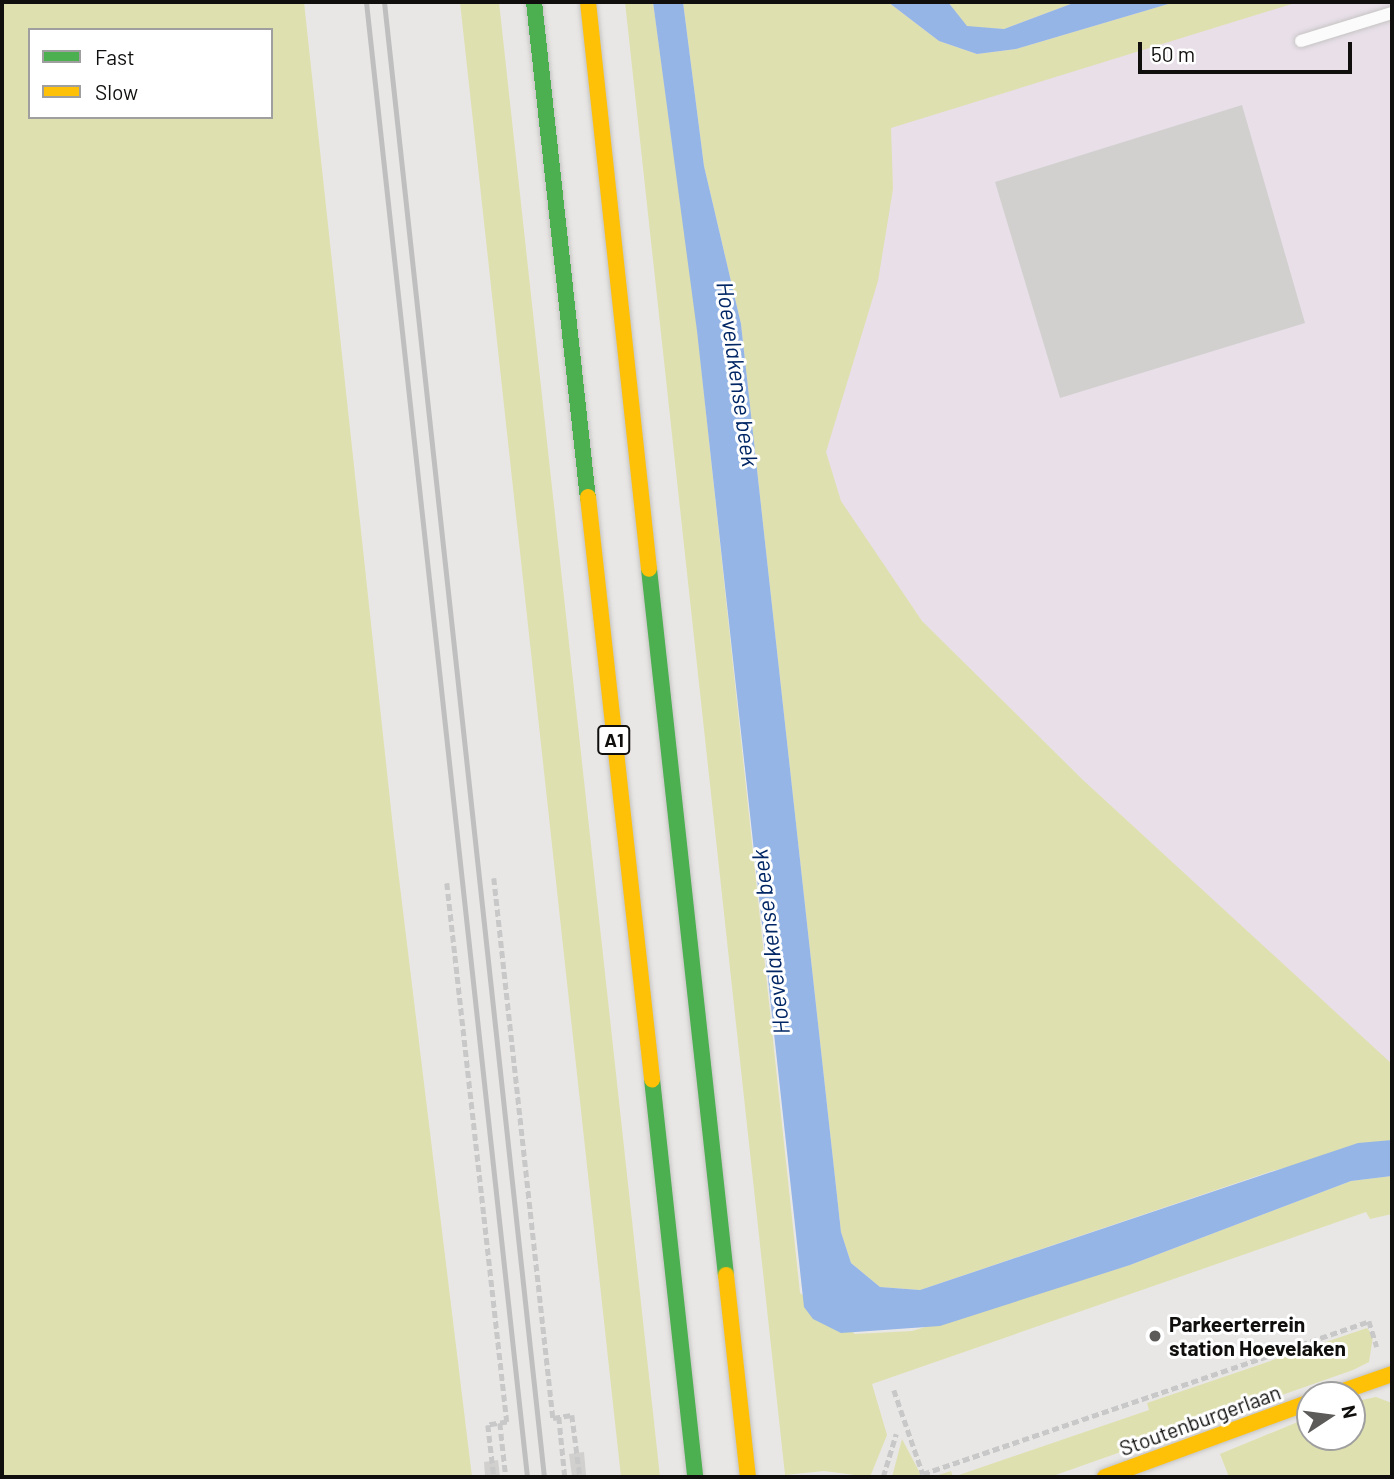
<!DOCTYPE html>
<html>
<head>
<meta charset="utf-8">
<style>
  body { margin:0 }
  #map { position:relative; width:1394px; height:1479px; overflow:hidden; background:#e8e7e5; font-family:Barlow,sans-serif }
  div>[style] { position:absolute }
  .industrial>* { inset:0; background:#e8dfe8 }
  .green>* { inset:0; background:#dfe0af }
  .water>* { inset:0; background:#95b5e7 }
  .building>* { inset:0; background:#d1d0ce }
  .path>* { height:4.5px; margin-top:-2.25px; transform-origin:0; background:repeating-linear-gradient(90deg,#c8c8c8 0 7px,transparent 0 10.5px) }
  .roads { filter:drop-shadow(0 0 2px #c5c4c3) drop-shadow(0 0 2px #c5c4c3) }
  .lane>* { height:12px; margin:-6px; padding:0 6px; transform-origin:6px; border-radius:6px; background:#fcfbfb }
  .fast>* { height:16px; margin:-8px; padding:0 8px; transform-origin:8px; border-radius:8px; background:#4caf50 }
  .slow>* { height:16px; margin:-8px; padding:0 8px; transform-origin:8px; border-radius:8px; background:#ffc107 }
  .rail>* { height:5px; margin:-2.5px; padding:0 2.5px; transform-origin:2.5px; border-radius:2.5px; background:#c0bfbf }
  .dots>* { width:19px; height:19px; translate:-50% -50%; box-sizing:border-box; border:4px solid #fff; border-radius:50% }
  span { translate:-50% -50%; white-space:nowrap; text-align:center; line-height:1.15; -webkit-text-stroke:6px #fff; paint-order:stroke }
  .shield-label span { padding:2px 5px; background:#fff; border:2px solid; border-radius:5px; -webkit-text-stroke-width:0 }
  .shield-label { font-size:19px; color:#100f0e; font-weight:700 }
  .poi-label { font-size:21px; color:#100f0e; font-weight:700 }
  .left { translate:0 -50%; text-align:left }
  .street-label { font-size:21px; color:#100f0e }
  .water-label { font-size:23px; color:#002665; font-style:italic }
  .frame { position:absolute; inset:0; border:4px solid #100f0e; pointer-events:none }
  .legend { position:absolute; left:28px; top:28px; width:245px; height:91px; box-sizing:border-box; background:#fff; border:2px solid #9f9f9f; margin:0; padding:9px 12px; list-style:none; font-size:21px; color:#100f0e }
  .legend li { display:flex; align-items:center; gap:14px; height:35px }
  .legend b { width:35px; border:2px solid #9f9f9f }
  .north { position:absolute; left:1296px; top:1381px; width:70px; height:70px; box-sizing:border-box; background:#fff; border:2px solid #9f9f9f; border-radius:50%; rotate:77deg; font-size:19px; font-weight:700; line-height:28px; text-align:center; color:#100f0e }
  .north::after { content:''; display:block; margin:auto; width:24px; height:32px; background:#5c5b59; clip-path:polygon(50% 0,100% 100%,50% 72%,0 100%) }
  .scale { position:absolute; left:1138px; top:42px; width:214px; height:32px; box-sizing:border-box; border:4px solid #100f0e; border-top:0; padding-left:9px; font-size:21px; line-height:24px; white-space:nowrap; color:#100f0e; -webkit-text-stroke:5px #fff; paint-order:stroke }
</style>
</head>
<body>
<div id="map">
  <div class="industrial">
    <i style="clip-path:polygon(741px 2px,1392px 2px,1392px 1065px,1083px 780px,922px 621px,840px 501px,830px 478px)"></i>
  </div>
  <div class="green">
    <i style="clip-path:polygon(evenodd,2px 2px,304px 2px,394px 837px,472px 1477px,2px 1477px,2px 2px,30px 30px,271px 30px,271px 117px,30px 117px,30px 30px)"></i>
    <i style="clip-path:polygon(460px 2px,499px 2px,660px 1477px,621px 1477px)"></i>
    <i style="clip-path:polygon(625px 2px,653px 2px,695px 309px,800px 1293px,855px 1334px,912px 1331px,1130px 1265px,1351px 1181px,1392px 1176px,1392px 1214px,1370px 1219px,1366px 1212px,872px 1384px,887px 1435px,870px 1477px,824px 1471px,785px 1475px)"></i>
    <i style="clip-path:polygon(683px 2px,888px 2px,939px 41px,977px 54px,1016px 49px,1175px 2px,1298px 2px,891px 128px,893px 189px,878px 281px,826px 452px,841px 501px,922px 621px,1083px 780px,1392px 1064px,1392px 1140px,1272px 1171px,920px 1290px,880px 1287px,851px 1263px,841px 1232px,741px 324px,704px 166px)"></i>
    <i style="clip-path:polygon(948px 2px,1076px 2px,1004px 29px,967px 27px)"></i>
    <i style="clip-path:polygon(1367px 1328px,1373px 1336px,1369px 1362px,1353px 1370px,1050px 1477px,932px 1477px,951px 1471px,953px 1477px,1149px 1410px,1147px 1403px)"></i>
    <i style="clip-path:polygon(1376px 1397px,1392px 1403px,1392px 1477px,1229px 1477px,1220px 1454px,1310px 1417px,1310px 1437px,1352px 1437px,1352px 1402px)"></i>
    <i style="clip-path:polygon(902px 1439px,922px 1477px,892px 1477px)"></i>
  </div>
  <div class="water">
    <i style="clip-path:polygon(653px 2px,683px 2px,704px 166px,741px 324px,841px 1232px,851px 1263px,880px 1287px,920px 1290px,1358px 1143px,1392px 1140px,1392px 1176px,1351px 1181px,1130px 1265px,940px 1326px,841px 1333px,813px 1319px,804px 1307px,697px 331px)"></i>
    <i style="clip-path:polygon(888px 2px,948px 2px,967px 26px,1004px 29px,1076px 2px,1175px 2px,1016px 49px,977px 54px,939px 41px)"></i>
  </div>
  <div class="building">
    <i style="clip-path:polygon(1242px 105px,1305px 323px,1060px 398px,995px 182px)"></i>
    <i style="clip-path:polygon(584px 1452px,586px 1475px,572px 1476px,569px 1454px)"></i>
    <i style="clip-path:polygon(498px 1460px,500px 1477px,485px 1477px,484px 1462px)"></i>
  </div>
  <div class="path">
    <i style="left:494px;top:878px;width:543px;rotate:83.76deg"></i>
    <i style="left:553px;top:1418px;width:19px;rotate:-9deg"></i>
    <i style="left:572px;top:1415px;width:63px;rotate:82.6deg"></i>
    <i style="left:447px;top:883px;width:542px;rotate:83.65deg"></i>
    <i style="left:507px;top:1422px;width:19px;rotate:171deg"></i>
    <i style="left:488px;top:1425px;width:52px;rotate:83.4deg"></i>
    <i style="left:894px;top:1390px;width:89px;rotate:71deg"></i>
    <i style="left:923px;top:1474px;width:472px;rotate:-18.9deg"></i>
    <i style="left:1369px;top:1321px;width:27px;rotate:73deg"></i>
    <i style="left:559px;top:1417px;width:60px;rotate:84.3deg"></i>
    <i style="left:500px;top:1423px;width:54px;rotate:83.7deg"></i>
    <i style="left:883px;top:1477px;width:45px;rotate:-73.2deg"></i>
  </div>
  <div class="roads">
    <div class="lane">
      <i style="left:1301px;top:41px;width:95px;rotate:-17.1deg"></i>
    </div>
    <div class="fast">
      <i style="left:534px;top:2px;width:498px;rotate:83.8deg"></i>
      <i style="left:649px;top:569px;width:710px;rotate:83.78deg"></i>
      <i style="left:652px;top:1079px;width:400px;rotate:83.8deg"></i>
    </div>
    <div class="slow">
      <i style="left:588px;top:2px;width:570px;rotate:83.86deg"></i>
      <i style="left:588px;top:497px;width:586px;rotate:83.72deg"></i>
      <i style="left:726px;top:1275px;width:203px;rotate:83.8deg"></i>
      <i style="left:1332px;top:1395px;width:64px;rotate:-19.3deg"></i>
      <i style="left:1105px;top:1477px;width:218px;rotate:-20.1deg"></i>
    </div>
  </div>
  <div class="rail">
    <i style="left:366px;top:2px;width:1484px;rotate:83.77deg"></i>
    <i style="left:384px;top:2px;width:1484px;rotate:83.81deg"></i>
  </div>
  <div class="dots">
    <i style="left:1155px;top:1336px;background:#5c5b59"></i>
  </div>
  <div class="shield-label">
    <span style="left:614px;top:740px">A1</span>
  </div>
  <div class="poi-label">
    <span class="left" style="left:1169px;top:1336px">Parkeerterrein<br>station Hoevelaken</span>
  </div>
  <div class="street-label">
    <span style="left:1200px;top:1420px;rotate:-20deg">Stoutenburgerlaan</span>
  </div>
  <div class="water-label">
    <span style="left:738px;top:374px;rotate:82deg">Hoevelakense beek</span>
    <span style="left:770px;top:942px;rotate:-97deg">Hoevelakense beek</span>
  </div>
  <div class="frame"></div>
  <ul class="legend">
  <li><b style="height:9px;background:#4caf50"></b>Fast</li>
  <li><b style="height:9px;background:#ffc107"></b>Slow</li>
  </ul>
  <div class="north">N</div>
  <div class="scale">50 m</div>
</div>
</body>
</html>
